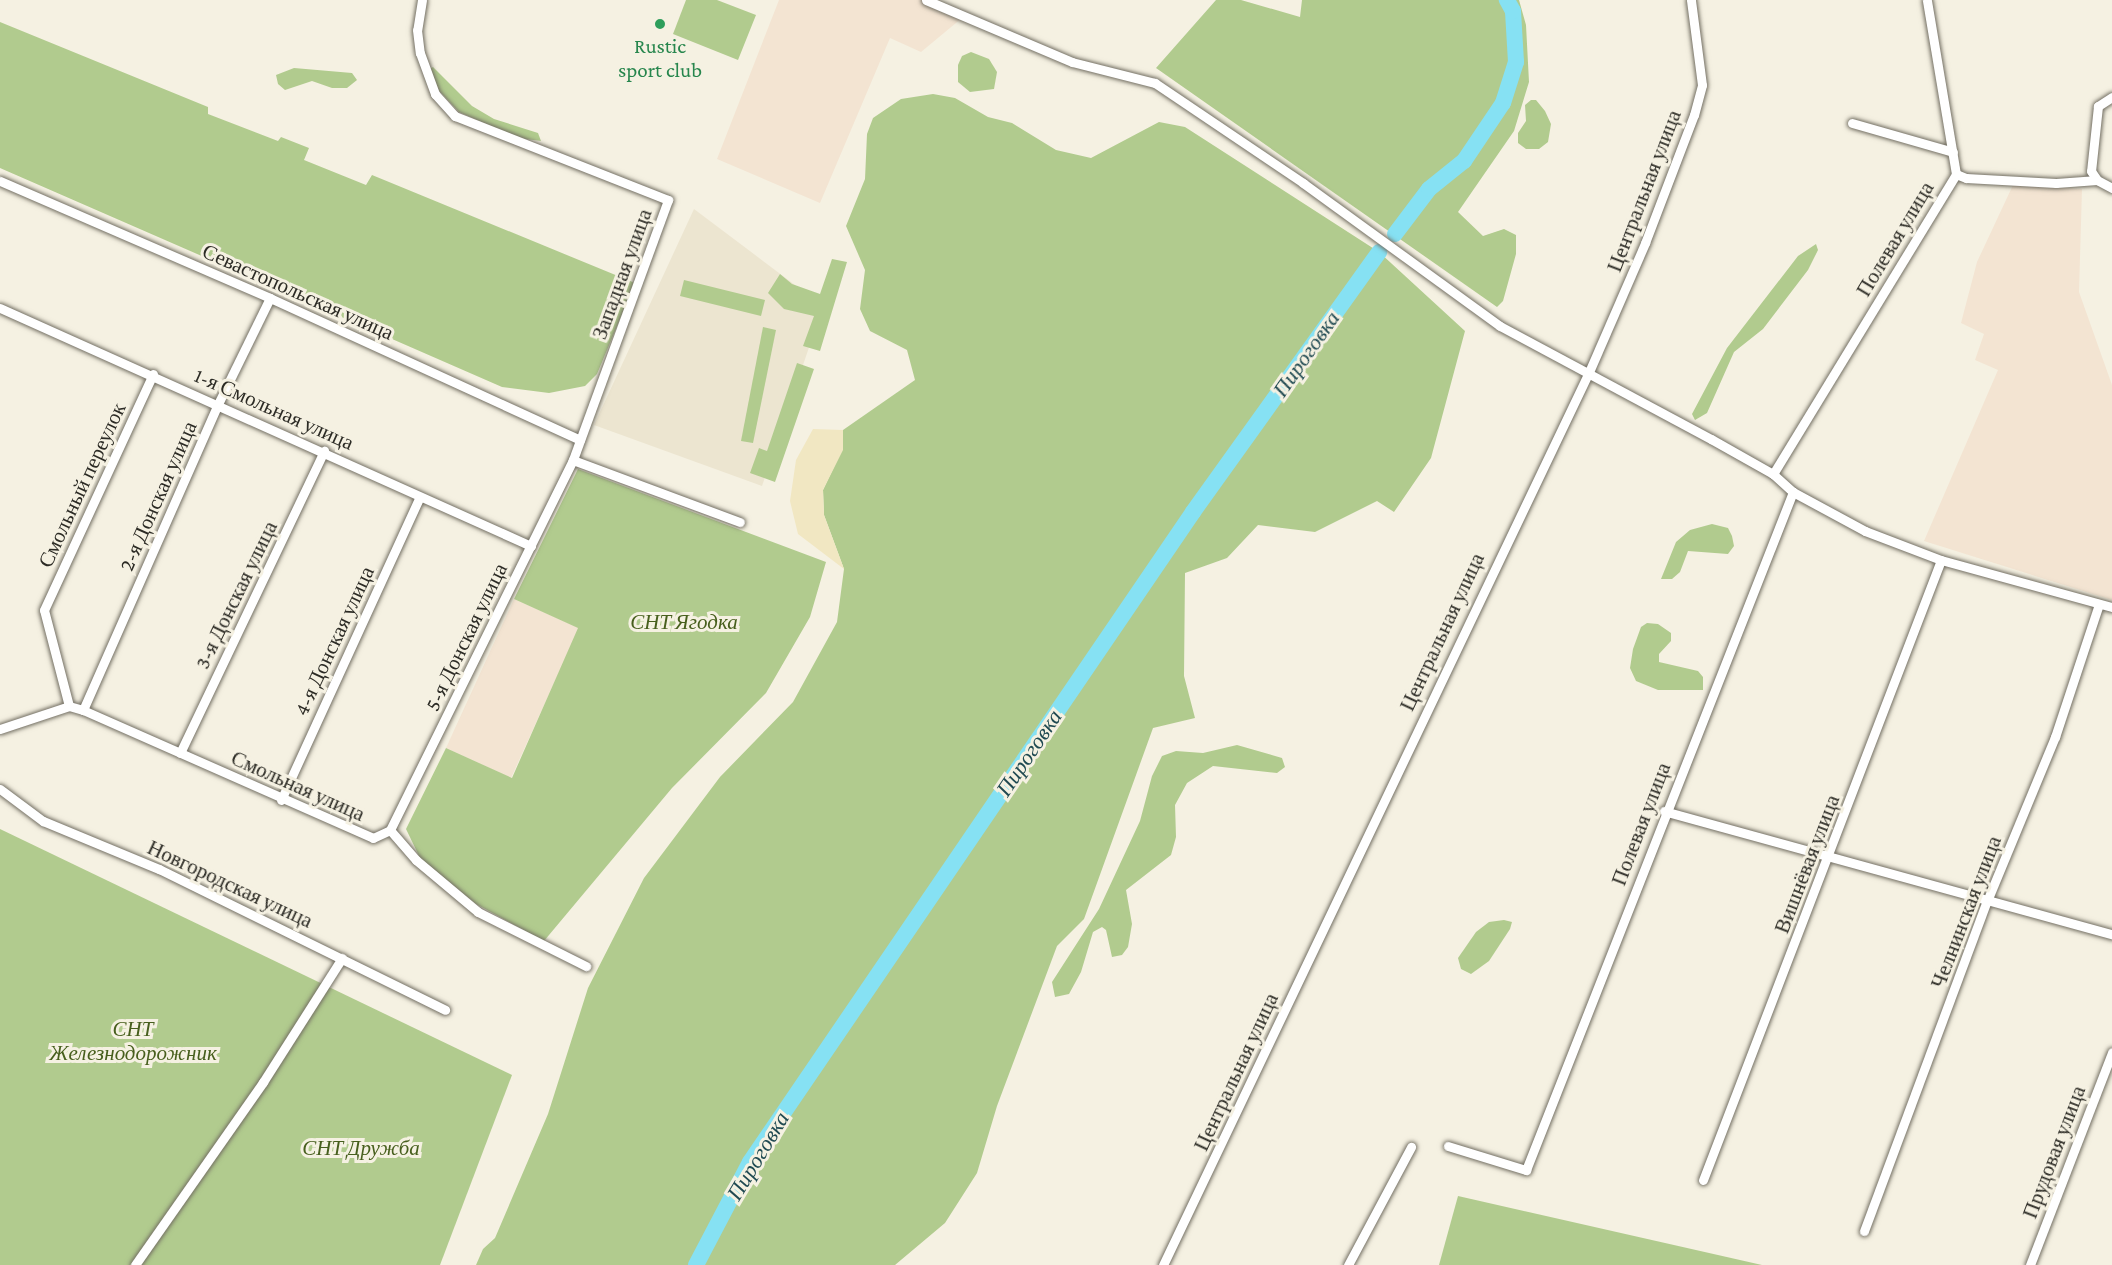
<!DOCTYPE html>
<html>
<head>
<meta charset="utf-8">
<style>
  body { margin:0 }
  #map { position:relative; width:2112px; height:1265px; overflow:hidden; background:#f5f1e2; font-family:"Crimson Pro",serif }
  div>[style] { position:absolute }
  .built>* { inset:0; background:#ece5d0 }
  .industrial>* { inset:0; background:#f3e4d2 }
  .green>* { inset:0; background:#b1cb8e }
  .sand>* { inset:0; background:#f1e7c2 }
  .river>* { height:16px; margin:-8px; padding:0 8px; transform-origin:8px; border-radius:8px; background:#86e1f3 }
  .roads { filter:drop-shadow(0 0 2px #736f63) drop-shadow(0 0 2px #736f63) }
  .street>* { height:9px; margin:-4.5px; padding:0 4.5px; transform-origin:4.5px; border-radius:4.5px; background:#fff }
  .dots>* { width:16px; height:16px; translate:-50% -50%; box-sizing:border-box; border:3px solid #f5f1e2; border-radius:50% }
  span { translate:-50% -50%; white-space:nowrap; text-align:center; line-height:1.15; -webkit-text-stroke:6px #f5f1e2; paint-order:stroke }
  .leisure-label { font-size:21px; color:#27864d }
  .street-label { font-size:21px; color:#2c2b25 }
  .park-label { font-size:21px; color:#475f1d; font-style:italic }
  .water-label { font-size:22px; color:#204a52; font-style:italic }
</style>
</head>
<body>
<div id="map">
  <div class="built">
    <i style="clip-path:polygon(694px 209px,823px 306px,762px 486px,594px 425px)"></i>
  </div>
  <div class="industrial">
    <i style="clip-path:polygon(779px 0,923px 0,962px 18px,921px 52px,890px 38px,820px 203px,717px 159px)"></i>
    <i style="clip-path:polygon(2013px 185px,2082px 189px,2079px 292px,2112px 385px,2112px 600px,1924px 541px,1998px 370px,1975px 360px,1984px 334px,1961px 323px,1977px 262px)"></i>
    <i style="clip-path:polygon(514px 599px,579px 628px,511px 778px,446px 748px)"></i>
  </div>
  <div class="green">
    <i style="clip-path:polygon(686px 0,717px 0,756px 15px,738px 60px,673px 34px)"></i>
    <i style="clip-path:polygon(1216px 0,1241px 0,1300px 17px,1302px 0,1519px 0,1526px 25px,1529px 82px,1514px 131px,1458px 212px,1483px 236px,1504px 229px,1516px 235px,1516px 254px,1503px 301px,1497px 307px,1156px 68px)"></i>
    <i style="clip-path:polygon(0 22px,208px 107px,208px 114px,278px 141px,281px 137px,309px 148px,304px 160px,366px 185px,372px 175px,635px 283px,597px 374px,585px 386px,549px 393px,502px 387px,0 168px)"></i>
    <i style="clip-path:polygon(971px 52px,989px 59px,997px 72px,994px 89px,970px 92px,958px 82px,958px 65px,962px 56px)"></i>
    <i style="clip-path:polygon(433px 67px,472px 106px,494px 119px,538px 133px,541px 141px,518px 138px,459px 112px,432px 83px,429px 69px)"></i>
    <i style="clip-path:polygon(294px 68px,352px 73px,357px 80px,347px 88px,332px 88px,312px 81px,285px 90px,278px 84px,276px 75px)"></i>
    <i style="clip-path:polygon(933px 94px,955px 98px,988px 117px,1012px 123px,1056px 150px,1091px 158px,1159px 122px,1185px 127px,1379px 252px,1465px 331px,1431px 458px,1394px 512px,1377px 501px,1315px 532px,1258px 525px,1227px 558px,1185px 573px,1184px 676px,1195px 718px,1153px 728px,1084px 919px,1057px 946px,997px 1106px,977px 1173px,945px 1223px,895px 1265px,476px 1265px,483px 1249px,495px 1238px,548px 1114px,588px 988px,644px 878px,720px 777px,793px 702px,837px 622px,844px 569px,824px 515px,823px 490px,842px 450px,843px 430px,915px 380px,907px 350px,870px 331px,860px 309px,865px 270px,846px 226px,865px 179px,867px 134px,873px 118px,901px 99px)"></i>
    <i style="clip-path:polygon(1531px 100px,1536px 100px,1545px 111px,1551px 124px,1548px 142px,1539px 149px,1526px 149px,1518px 143px,1518px 133px,1526px 121px,1525px 105px)"></i>
    <i style="clip-path:polygon(1816px 244px,1818px 250px,1808px 270px,1763px 329px,1734px 352px,1707px 413px,1695px 420px,1692px 414px,1727px 348px,1798px 256px)"></i>
    <i style="clip-path:polygon(832px 259px,847px 262px,820px 351px,803px 346px,814px 316px,784px 309px,768px 293px,780px 274px,792px 284px,820px 294px)"></i>
    <i style="clip-path:polygon(684px 280px,765px 300px,761px 316px,680px 296px)"></i>
    <i style="clip-path:polygon(763px 327px,776px 330px,753px 443px,741px 441px)"></i>
    <i style="clip-path:polygon(797px 363px,814px 369px,775px 482px,750px 473px,759px 448px,767px 451px)"></i>
    <i style="clip-path:polygon(578px 469px,826px 562px,810px 617px,766px 693px,672px 788px,544px 941px,476px 904px,420px 858px,406px 829px,446px 748px,512px 778px,578px 628px,514px 599px)"></i>
    <i style="clip-path:polygon(1712px 524px,1728px 528px,1732px 536px,1734px 546px,1728px 554px,1688px 551px,1680px 572px,1672px 579px,1661px 579px,1676px 542px,1690px 530px)"></i>
    <i style="clip-path:polygon(1647px 623px,1658px 624px,1671px 633px,1671px 641px,1659px 654px,1659px 662px,1698px 671px,1703px 677px,1703px 690px,1658px 690px,1636px 681px,1630px 668px,1633px 649px,1641px 627px)"></i>
    <i style="clip-path:polygon(1237px 745px,1282px 758px,1285px 767px,1277px 773px,1213px 766px,1187px 783px,1175px 805px,1176px 837px,1171px 855px,1126px 890px,1132px 924px,1128px 947px,1122px 955px,1112px 957px,1106px 930px,1102px 927px,1093px 932px,1081px 972px,1069px 994px,1055px 997px,1052px 982px,1099px 909px,1140px 821px,1152px 776px,1162px 756px,1176px 751px,1203px 753px)"></i>
    <i style="clip-path:polygon(0 829px,512px 1075px,440px 1265px,0 1265px)"></i>
    <i style="clip-path:polygon(1504px 920px,1512px 922px,1510px 929px,1489px 961px,1471px 974px,1461px 969px,1458px 958px,1476px 932px,1489px 922px)"></i>
    <i style="clip-path:polygon(1458px 1196px,1762px 1265px,1439px 1265px)"></i>
  </div>
  <div class="sand">
    <i style="clip-path:polygon(813px 429px,843px 430px,843px 450px,823px 490px,824px 515px,844px 569px,798px 534px,790px 501px,796px 460px)"></i>
  </div>
  <div class="river">
    <i style="left:1395px;top:234px;width:56px;rotate:-52.9deg"></i>
    <i style="left:1429px;top:189px;width:45px;rotate:-38.7deg"></i>
    <i style="left:1464px;top:161px;width:70px;rotate:-56.1deg"></i>
    <i style="left:1503px;top:103px;width:43px;rotate:-72.4deg"></i>
    <i style="left:1516px;top:62px;width:51px;rotate:-93.4deg"></i>
    <i style="left:1513px;top:11px;width:13px;rotate:-119deg"></i>
    <i style="left:696px;top:1265px;width:116px;rotate:-62.3deg"></i>
    <i style="left:750px;top:1162px;width:787px;rotate:-55.72deg"></i>
    <i style="left:1193px;top:512px;width:320px;rotate:-54.4deg"></i>
  </div>
  <div class="roads">
    <div class="street">
      <i style="left:422px;top:0;width:30px;rotate:99deg"></i>
      <i style="left:417px;top:30px;width:23px;rotate:83deg"></i>
      <i style="left:420px;top:53px;width:44px;rotate:69.9deg"></i>
      <i style="left:435px;top:94px;width:30px;rotate:48deg"></i>
      <i style="left:455px;top:116px;width:229px;rotate:21.5deg"></i>
      <i style="left:668px;top:200px;width:277px;rotate:110.1deg"></i>
      <i style="left:573px;top:460px;width:178px;rotate:20.4deg"></i>
      <i style="left:926px;top:0;width:159px;rotate:23deg"></i>
      <i style="left:1072px;top:62px;width:86px;rotate:14.2deg"></i>
      <i style="left:1155px;top:83px;width:179px;rotate:34deg"></i>
      <i style="left:1303px;top:183px;width:243px;rotate:36deg"></i>
      <i style="left:1500px;top:326px;width:239px;rotate:28.2deg"></i>
      <i style="left:1711px;top:439px;width:71px;rotate:29.4deg"></i>
      <i style="left:1773px;top:474px;width:27px;rotate:42deg"></i>
      <i style="left:1793px;top:492px;width:82px;rotate:28.4deg"></i>
      <i style="left:1865px;top:531px;width:81px;rotate:20.9deg"></i>
      <i style="left:1941px;top:560px;width:177px;rotate:15.4deg"></i>
      <i style="left:2112px;top:97px;width:17px;rotate:147deg"></i>
      <i style="left:2098px;top:106px;width:65px;rotate:96.1deg"></i>
      <i style="left:2091px;top:171px;width:11px;rotate:56deg"></i>
      <i style="left:2097px;top:180px;width:17px;rotate:28deg"></i>
      <i style="left:1852px;top:123px;width:105px;rotate:16deg"></i>
      <i style="left:1956px;top:174px;width:11px;rotate:22deg"></i>
      <i style="left:1966px;top:178px;width:90px;rotate:3.2deg"></i>
      <i style="left:2056px;top:183px;width:41px;rotate:-4.2deg"></i>
      <i style="left:0;top:181px;width:294px;rotate:23.4deg"></i>
      <i style="left:270px;top:298px;width:341px;rotate:24.6deg"></i>
      <i style="left:0;top:308px;width:582px;rotate:24.14deg"></i>
      <i style="left:1773px;top:474px;width:351px;rotate:-58.6deg"></i>
      <i style="left:1956px;top:174px;width:176px;rotate:-99.5deg"></i>
      <i style="left:69px;top:706px;width:99px;rotate:-104.6deg"></i>
      <i style="left:44px;top:610px;width:260px;rotate:-65.2deg"></i>
      <i style="left:83px;top:710px;width:334px;rotate:-66.2deg"></i>
      <i style="left:218px;top:404px;width:118px;rotate:-63.9deg"></i>
      <i style="left:0;top:729px;width:73px;rotate:-18.4deg"></i>
      <i style="left:69px;top:706px;width:15px;rotate:16deg"></i>
      <i style="left:83px;top:710px;width:317px;rotate:23.8deg"></i>
      <i style="left:373px;top:838px;width:19px;rotate:-25deg"></i>
      <i style="left:390px;top:830px;width:40px;rotate:49deg"></i>
      <i style="left:416px;top:860px;width:81px;rotate:40deg"></i>
      <i style="left:478px;top:912px;width:121px;rotate:26.6deg"></i>
      <i style="left:180px;top:753px;width:335px;rotate:-64.5deg"></i>
      <i style="left:0;top:789px;width:54px;rotate:36.7deg"></i>
      <i style="left:43px;top:821px;width:126px;rotate:22.5deg"></i>
      <i style="left:159px;top:869px;width:319px;rotate:26.2deg"></i>
      <i style="left:281px;top:800px;width:333px;rotate:-65.4deg"></i>
      <i style="left:1664px;top:811px;width:465px;rotate:15.4deg"></i>
      <i style="left:390px;top:830px;width:413px;rotate:-63.7deg"></i>
      <i style="left:1448px;top:1146px;width:82px;rotate:17.1deg"></i>
      <i style="left:1526px;top:1170px;width:729px;rotate:-68.51deg"></i>
      <i style="left:1703px;top:1180px;width:664px;rotate:-69deg"></i>
      <i style="left:1864px;top:1231px;width:352px;rotate:-69.6deg"></i>
      <i style="left:1987px;top:901px;width:178px;rotate:-67.5deg"></i>
      <i style="left:2055px;top:737px;width:140px;rotate:-71.7deg"></i>
      <i style="left:135px;top:1265px;width:223px;rotate:-55deg"></i>
      <i style="left:263px;top:1082px;width:147px;rotate:-57.5deg"></i>
      <i style="left:1163px;top:1265px;width:989px;rotate:-64.5deg"></i>
      <i style="left:1589px;top:372px;width:141px;rotate:-66.5deg"></i>
      <i style="left:1645px;top:243px;width:137px;rotate:-69.1deg"></i>
      <i style="left:1694px;top:115px;width:31px;rotate:-75deg"></i>
      <i style="left:1702px;top:85px;width:86px;rotate:-97.4deg"></i>
      <i style="left:1348px;top:1265px;width:134px;rotate:-61.9deg"></i>
      <i style="left:2030px;top:1265px;width:228px;rotate:-68.9deg"></i>
    </div>
  </div>
  <div class="dots">
    <i style="left:660px;top:24px;background:#2e9e5b"></i>
  </div>
  <div class="leisure-label">
    <span style="left:660px;top:58px">Rustic<br>sport club</span>
  </div>
  <div class="street-label">
    <span style="left:1644px;top:191px;rotate:-69deg">Центральная улица</span>
    <span style="left:1895px;top:239px;rotate:-59deg">Полевая улица</span>
    <span style="left:622px;top:274px;rotate:-70deg">Западная улица</span>
    <span style="left:298px;top:292px;rotate:24deg">Севастопольская улица</span>
    <span style="left:274px;top:409px;rotate:24deg">1-я Смольная улица</span>
    <span style="left:82px;top:485px;rotate:-65deg">Смольный переулок</span>
    <span style="left:158px;top:496px;rotate:-66deg">2-я Донская улица</span>
    <span style="left:236px;top:595px;rotate:-64deg">3-я Донская улица</span>
    <span style="left:1442px;top:632px;rotate:-65deg">Центральная улица</span>
    <span style="left:466px;top:637px;rotate:-64deg">5-я Донская улица</span>
    <span style="left:334px;top:641px;rotate:-65deg">4-я Донская улица</span>
    <span style="left:298px;top:786px;rotate:24deg">Смольная улица</span>
    <span style="left:1641px;top:824px;rotate:-69deg">Полевая улица</span>
    <span style="left:1807px;top:864px;rotate:-69deg">Вишнёвая улица</span>
    <span style="left:230px;top:884px;rotate:25deg">Новгородская улица</span>
    <span style="left:1966px;top:912px;rotate:-69deg">Челнинская улица</span>
    <span style="left:1236px;top:1072px;rotate:-65deg">Центральная улица</span>
    <span style="left:2054px;top:1152px;rotate:-69deg">Прудовая улица</span>
  </div>
  <div class="park-label">
    <span style="left:684px;top:622px">СНТ Ягодка</span>
    <span style="left:133px;top:1041px">СНТ<br>Железнодорожник</span>
    <span style="left:361px;top:1148px">СНТ Дружба</span>
  </div>
  <div class="water-label">
    <span style="left:1306px;top:354px;rotate:-55deg">Пироговка</span>
    <span style="left:1029px;top:753px;rotate:-56deg">Пироговка</span>
    <span style="left:758px;top:1156px;rotate:-59deg">Пироговка</span>
  </div>
</div>
</body>
</html>
